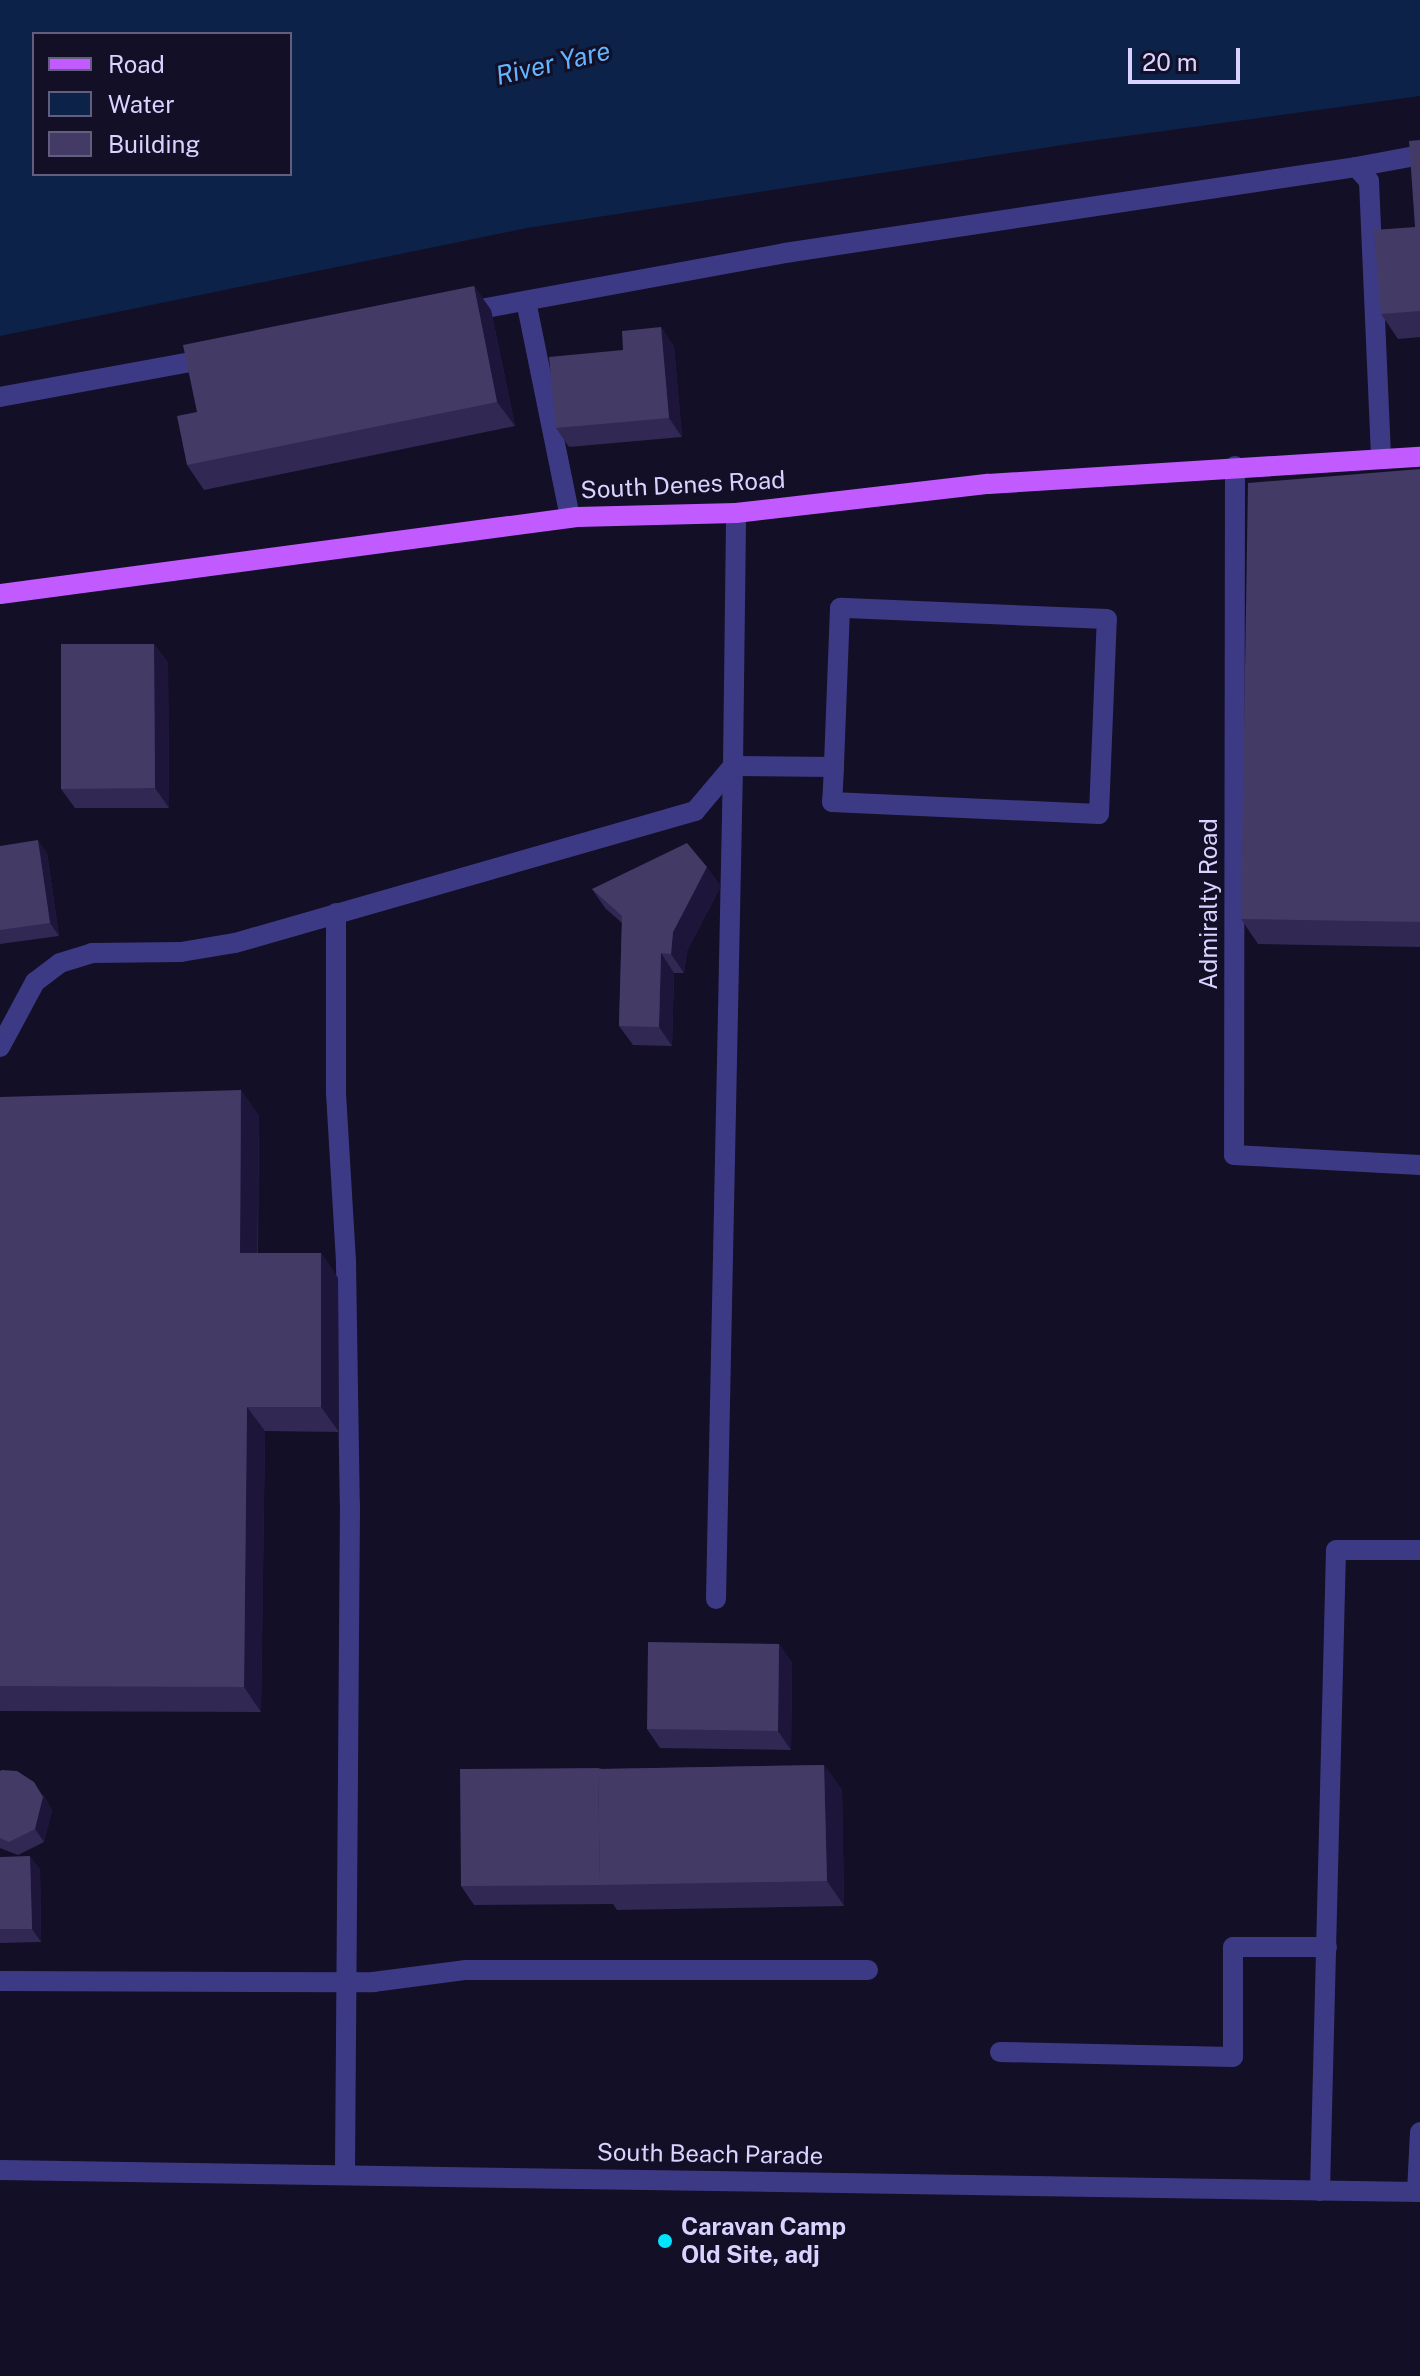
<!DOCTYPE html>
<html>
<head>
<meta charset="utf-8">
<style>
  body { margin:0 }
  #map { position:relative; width:1420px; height:2376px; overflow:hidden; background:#130f26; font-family:"Public Sans",sans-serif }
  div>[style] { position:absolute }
  .water>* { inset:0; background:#0c2248 }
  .minor>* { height:20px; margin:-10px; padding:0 10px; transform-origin:10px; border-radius:10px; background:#3d3a85 }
  .major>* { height:20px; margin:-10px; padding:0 10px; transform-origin:10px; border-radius:10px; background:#c25bff }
  .wall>* { inset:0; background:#312854 }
  .shaded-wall>* { inset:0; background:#1d163a }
  .building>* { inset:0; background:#433a66 }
  .dots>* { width:22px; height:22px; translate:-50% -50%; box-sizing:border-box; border:4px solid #130f26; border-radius:50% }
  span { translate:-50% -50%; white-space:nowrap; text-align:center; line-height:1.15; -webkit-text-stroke:6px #130f26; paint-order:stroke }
  .street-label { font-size:24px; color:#d9d4ff }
  .poi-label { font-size:24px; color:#d9d4ff; font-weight:700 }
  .left { translate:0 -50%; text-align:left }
  .water-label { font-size:26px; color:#62b6ff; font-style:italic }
  .legend { position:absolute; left:32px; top:32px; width:260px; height:144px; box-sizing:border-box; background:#130f26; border:2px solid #625e7d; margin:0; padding:10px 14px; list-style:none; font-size:24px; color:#d9d4ff }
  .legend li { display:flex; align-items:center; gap:16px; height:40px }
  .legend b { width:40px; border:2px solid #625e7d }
  .scale { position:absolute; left:1128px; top:48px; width:112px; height:36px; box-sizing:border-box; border:4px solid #d9d4ff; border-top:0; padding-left:10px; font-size:24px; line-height:28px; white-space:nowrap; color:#d9d4ff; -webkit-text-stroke:6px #130f26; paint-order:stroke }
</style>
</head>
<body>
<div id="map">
  <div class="water">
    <i style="clip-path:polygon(evenodd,0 0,1420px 0,1420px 96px,1075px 143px,527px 228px,0 336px,0 0,34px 34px,290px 34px,290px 174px,34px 174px,34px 34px)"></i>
  </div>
  <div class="minor">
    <i style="left:1356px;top:167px;width:65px;rotate:-10.6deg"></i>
    <i style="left:526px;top:301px;width:221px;rotate:78.5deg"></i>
    <i style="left:464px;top:312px;width:326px;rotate:-10.4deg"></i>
    <i style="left:785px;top:253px;width:577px;rotate:-8.57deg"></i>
    <i style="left:1356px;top:167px;width:19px;rotate:47deg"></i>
    <i style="left:1369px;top:181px;width:278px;rotate:87.5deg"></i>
    <i style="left:0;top:397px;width:216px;rotate:-10.4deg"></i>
    <i style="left:1235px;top:466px;width:689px;rotate:90.08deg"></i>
    <i style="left:1234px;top:1155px;width:186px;rotate:3.1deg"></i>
    <i style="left:336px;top:913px;width:180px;rotate:90deg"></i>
    <i style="left:336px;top:1093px;width:169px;rotate:86.6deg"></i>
    <i style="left:346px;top:1262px;width:243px;rotate:89.1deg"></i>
    <i style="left:350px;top:1505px;width:669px;rotate:90.43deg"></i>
    <i style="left:0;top:1047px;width:74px;rotate:-61.7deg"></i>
    <i style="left:35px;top:982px;width:31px;rotate:-37deg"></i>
    <i style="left:60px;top:963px;width:34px;rotate:-17deg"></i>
    <i style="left:92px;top:953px;width:89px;rotate:-0.6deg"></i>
    <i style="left:181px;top:952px;width:55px;rotate:-9.5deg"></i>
    <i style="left:235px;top:943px;width:479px;rotate:-16deg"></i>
    <i style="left:695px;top:811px;width:59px;rotate:-49.8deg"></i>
    <i style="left:733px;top:766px;width:253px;rotate:-89.3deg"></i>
    <i style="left:716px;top:1599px;width:833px;rotate:-88.83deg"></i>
    <i style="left:733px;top:766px;width:101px;rotate:0.6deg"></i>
    <i style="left:834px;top:767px;width:35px;rotate:93deg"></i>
    <i style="left:832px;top:802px;width:267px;rotate:2.6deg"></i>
    <i style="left:1099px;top:814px;width:195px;rotate:-87.7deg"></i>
    <i style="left:1107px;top:619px;width:267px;rotate:-177.6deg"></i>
    <i style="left:840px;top:608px;width:159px;rotate:92.2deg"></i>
    <i style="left:0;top:1981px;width:373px;rotate:0.2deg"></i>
    <i style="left:373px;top:1982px;width:94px;rotate:-7.4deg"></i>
    <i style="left:466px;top:1970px;width:402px"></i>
    <i style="left:1000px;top:2052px;width:233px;rotate:1.2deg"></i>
    <i style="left:1233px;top:2057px;width:110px;rotate:-90deg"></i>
    <i style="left:1233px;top:1947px;width:94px"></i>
    <i style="left:0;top:2170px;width:1420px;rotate:0.89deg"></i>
    <i style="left:1320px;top:2191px;width:641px;rotate:-88.57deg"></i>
    <i style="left:1336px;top:1550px;width:84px"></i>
    <i style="left:1417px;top:2192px;width:60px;rotate:-87.1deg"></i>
  </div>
  <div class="major">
    <i style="left:0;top:594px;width:582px;rotate:-7.6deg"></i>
    <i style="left:577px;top:517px;width:159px;rotate:-1.4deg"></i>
    <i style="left:736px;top:513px;width:254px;rotate:-6.6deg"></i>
    <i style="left:988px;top:484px;width:433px;rotate:-3.6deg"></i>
  </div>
  <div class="wall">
    <i style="clip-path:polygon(1420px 140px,1420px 337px,1398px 339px,1381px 314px,1415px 227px)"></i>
    <i style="clip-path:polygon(474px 286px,491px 310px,515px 426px,204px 490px,187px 465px,197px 412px)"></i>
    <i style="clip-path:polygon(661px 327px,674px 347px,682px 437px,569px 447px,556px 428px,623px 350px)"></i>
    <i style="clip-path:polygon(1420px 469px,1420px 947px,1258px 944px,1241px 919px)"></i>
    <i style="clip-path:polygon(154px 644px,168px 663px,169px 808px,75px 808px,61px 789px)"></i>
    <i style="clip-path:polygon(0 846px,47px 853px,59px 936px,0 944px)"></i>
    <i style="clip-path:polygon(721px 886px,687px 951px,684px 973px,674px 973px,672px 1046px,633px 1045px,619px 1026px,622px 923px,605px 908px,592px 889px)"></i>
    <i style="clip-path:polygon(0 1097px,259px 1115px,258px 1253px,321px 1253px,338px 1278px,339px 1432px,265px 1431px,261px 1712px,0 1711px)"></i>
    <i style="clip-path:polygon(779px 1644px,792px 1663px,791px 1750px,660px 1748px,647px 1729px)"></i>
    <i style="clip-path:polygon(824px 1765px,842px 1790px,844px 1906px,617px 1910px,613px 1904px,474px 1905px,461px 1886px,603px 1769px)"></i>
    <i style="clip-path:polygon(0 1771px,43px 1795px,52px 1810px,44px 1842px,18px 1855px,0 1848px)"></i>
    <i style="clip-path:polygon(0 1857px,40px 1869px,41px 1942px,0 1943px)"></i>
  </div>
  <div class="shaded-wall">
    <i style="clip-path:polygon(474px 286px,491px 310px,515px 426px,497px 402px)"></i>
    <i style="clip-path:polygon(661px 327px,674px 347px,682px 437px,669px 418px)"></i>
    <i style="clip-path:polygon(154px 644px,168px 663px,169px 808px,155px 788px)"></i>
    <i style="clip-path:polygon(38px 840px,47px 853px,59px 936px,50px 923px)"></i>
    <i style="clip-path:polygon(707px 867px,721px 886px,687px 951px,684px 973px,671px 954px,673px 932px)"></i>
    <i style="clip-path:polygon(661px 953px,674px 973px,672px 1046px,659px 1027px)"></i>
    <i style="clip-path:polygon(241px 1090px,259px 1115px,257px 1278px,240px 1253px)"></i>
    <i style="clip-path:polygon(321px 1253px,338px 1278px,339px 1432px,321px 1407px)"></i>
    <i style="clip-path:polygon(247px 1407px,265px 1431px,261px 1712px,244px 1687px)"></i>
    <i style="clip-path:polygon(779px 1644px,792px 1663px,791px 1750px,778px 1731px)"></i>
    <i style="clip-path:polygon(824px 1765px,842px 1790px,844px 1906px,827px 1881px)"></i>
    <i style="clip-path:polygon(34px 1782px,52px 1810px,44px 1842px,35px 1829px)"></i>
    <i style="clip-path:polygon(30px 1856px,40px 1869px,41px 1942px,32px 1929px)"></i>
  </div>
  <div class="building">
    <i style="clip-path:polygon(1420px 140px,1420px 311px,1381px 314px,1374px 230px,1415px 227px,1409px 141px)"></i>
    <i style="clip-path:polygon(474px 286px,497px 402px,187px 465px,177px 416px,197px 412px,183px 345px)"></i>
    <i style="clip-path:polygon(661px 327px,669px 418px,556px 428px,549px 357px,623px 350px,622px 331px)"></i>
    <i style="clip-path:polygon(1420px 469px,1420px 922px,1241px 919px,1248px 483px)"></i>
    <i style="clip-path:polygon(61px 644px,154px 644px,155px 788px,61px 789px)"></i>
    <i style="clip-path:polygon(38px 840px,50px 923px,0 930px,0 846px)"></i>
    <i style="clip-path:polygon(687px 843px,707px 867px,673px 932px,671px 954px,661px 953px,659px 1027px,619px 1026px,622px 916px,592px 889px)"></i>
    <i style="clip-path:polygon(241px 1090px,240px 1253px,321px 1253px,321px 1407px,247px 1407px,244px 1687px,0 1686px,0 1097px)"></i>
    <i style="clip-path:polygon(648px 1642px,779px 1644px,778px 1731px,647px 1729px)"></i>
    <i style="clip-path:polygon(824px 1765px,827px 1881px,600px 1885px,598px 1769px)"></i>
    <i style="clip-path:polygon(602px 1768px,598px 1769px,600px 1885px,461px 1886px,460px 1769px)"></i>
    <i style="clip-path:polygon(2px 1770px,17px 1771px,34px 1782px,43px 1797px,35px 1829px,9px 1842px,0 1838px,0 1771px)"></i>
    <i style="clip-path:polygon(30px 1856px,32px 1929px,0 1929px,0 1857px)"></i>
  </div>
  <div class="dots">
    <i style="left:665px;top:2241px;background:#00e5ff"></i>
  </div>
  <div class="street-label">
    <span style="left:683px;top:485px;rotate:-3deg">South Denes Road</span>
    <span style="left:1209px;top:904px;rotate:-90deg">Admiralty Road</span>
    <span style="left:710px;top:2154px;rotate:1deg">South Beach Parade</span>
  </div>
  <div class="poi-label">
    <span class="left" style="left:681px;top:2241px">Caravan Camp<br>Old Site, adj</span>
  </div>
  <div class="water-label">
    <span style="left:553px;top:63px;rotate:-13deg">River Yare</span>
  </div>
  <ul class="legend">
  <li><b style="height:10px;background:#c25bff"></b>Road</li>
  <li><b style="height:22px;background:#0c2248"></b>Water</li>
  <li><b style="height:22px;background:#433a66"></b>Building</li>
  </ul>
  <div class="scale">20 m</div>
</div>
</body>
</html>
